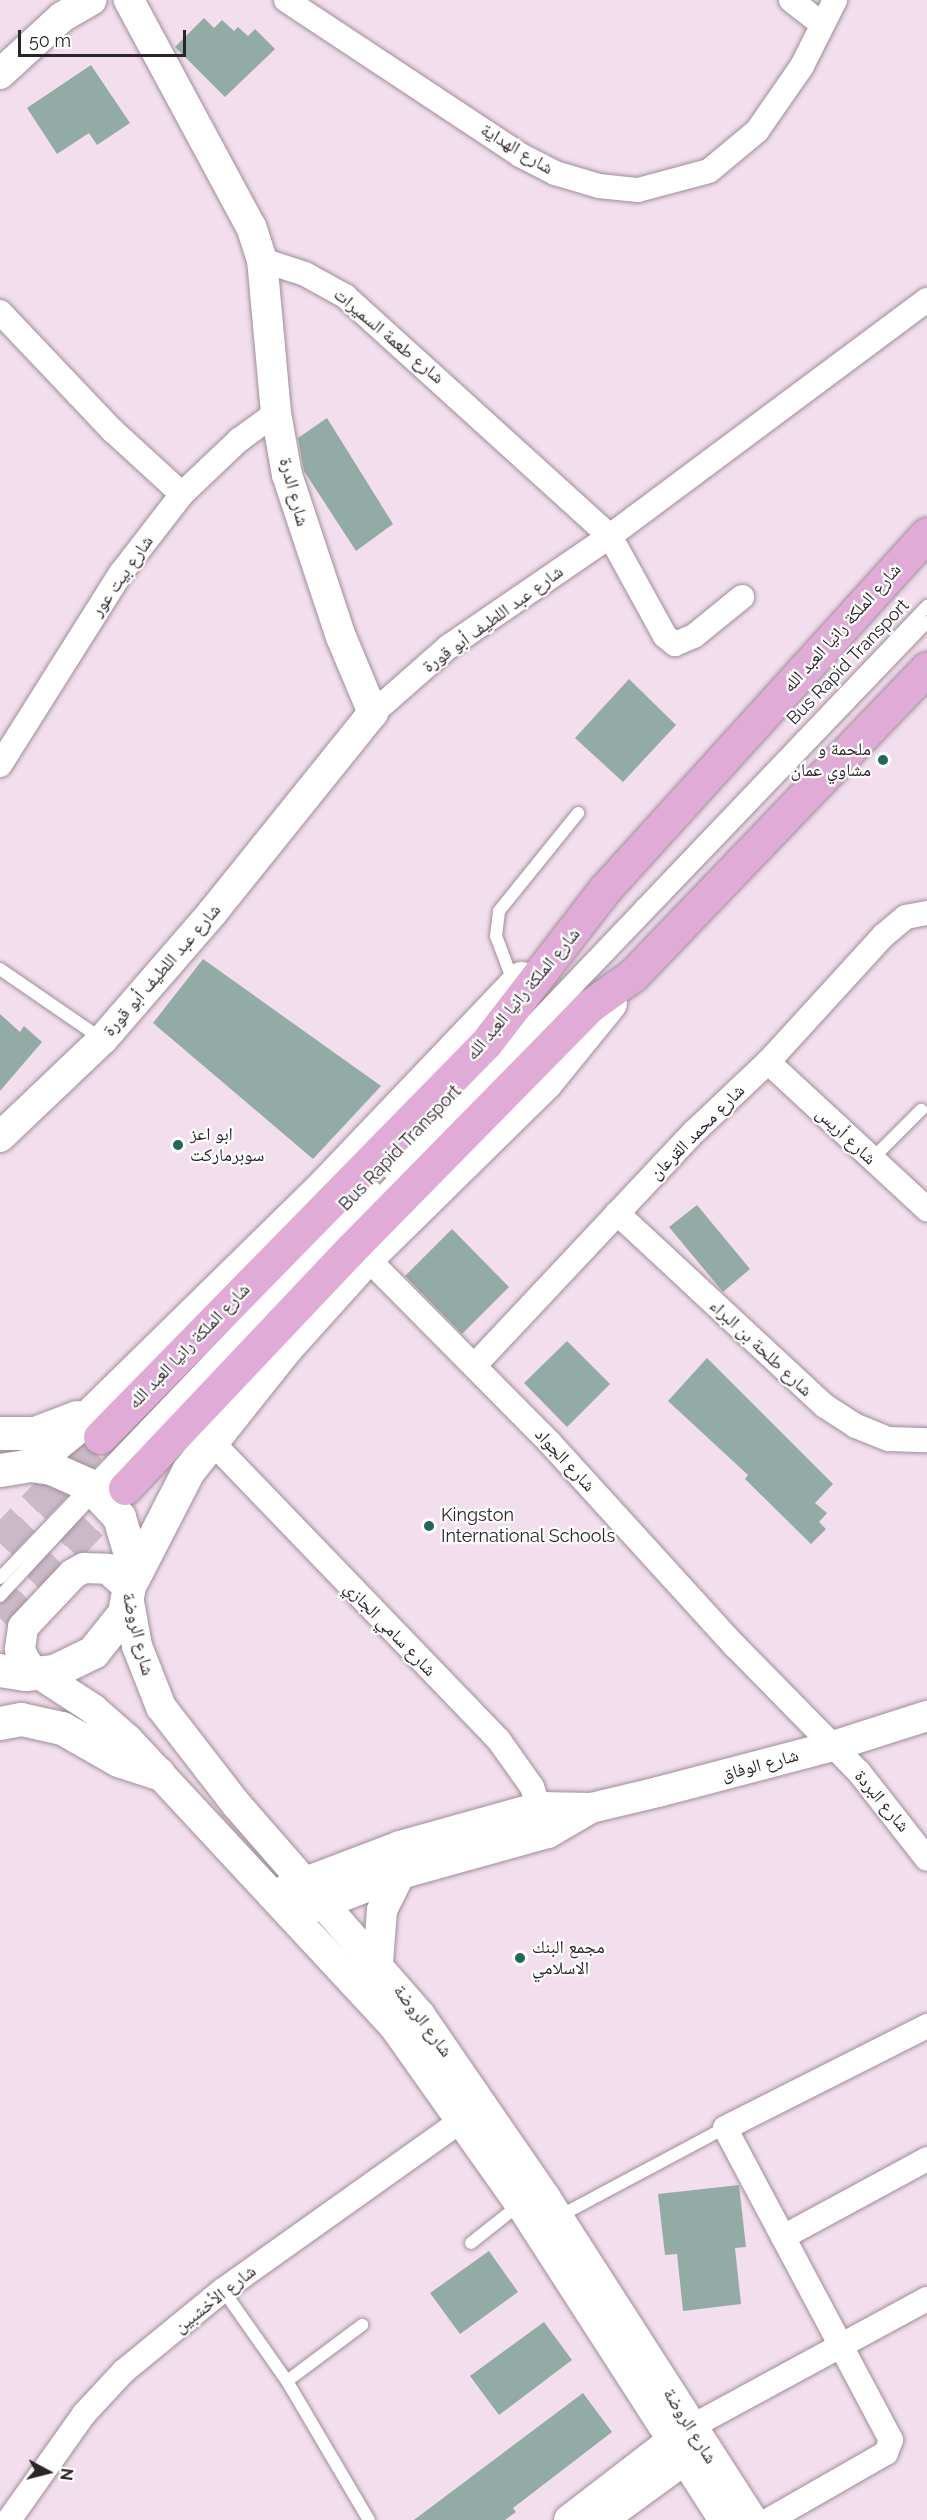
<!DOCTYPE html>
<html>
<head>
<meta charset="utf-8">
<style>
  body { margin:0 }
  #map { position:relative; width:927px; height:2520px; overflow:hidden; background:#f2deed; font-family:Raleway,"Noto Naskh Arabic",sans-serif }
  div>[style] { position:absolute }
  .building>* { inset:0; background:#93aba5 }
  .primary-tunnel>* { height:33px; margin-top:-16.5px; transform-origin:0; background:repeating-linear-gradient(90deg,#cab9c6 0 33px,transparent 0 49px) }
  .roads { filter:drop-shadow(0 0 2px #9f8d9a) drop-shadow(0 0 2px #9f8d9a) }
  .service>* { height:12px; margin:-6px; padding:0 6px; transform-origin:6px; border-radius:6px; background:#fff }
  .minor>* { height:24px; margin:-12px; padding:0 12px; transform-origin:12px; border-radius:12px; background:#fff }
  .tertiary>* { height:30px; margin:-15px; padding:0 15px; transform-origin:15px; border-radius:15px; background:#fff }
  .secondary>* { height:33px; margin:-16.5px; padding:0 16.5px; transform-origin:16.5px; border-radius:16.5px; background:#fff }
  .primary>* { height:33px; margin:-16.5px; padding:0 16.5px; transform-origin:16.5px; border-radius:16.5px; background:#e0abd6 }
  .dots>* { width:16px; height:16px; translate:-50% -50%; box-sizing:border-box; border:3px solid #fff; border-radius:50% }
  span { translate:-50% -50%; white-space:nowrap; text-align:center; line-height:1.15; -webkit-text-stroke:4.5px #fff; paint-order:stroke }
  .street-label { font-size:18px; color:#2b2429 }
  .poi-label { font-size:18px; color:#2b2429 }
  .right { translate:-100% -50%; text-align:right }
  .left { translate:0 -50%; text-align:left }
  .north { position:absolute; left:18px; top:2442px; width:60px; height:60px; -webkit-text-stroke:4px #fff; paint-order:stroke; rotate:97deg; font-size:16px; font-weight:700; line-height:24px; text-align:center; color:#2b2429 }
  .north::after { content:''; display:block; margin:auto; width:21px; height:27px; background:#2b2429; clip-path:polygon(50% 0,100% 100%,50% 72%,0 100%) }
  .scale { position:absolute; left:18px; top:30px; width:168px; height:27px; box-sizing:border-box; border:3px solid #2b2429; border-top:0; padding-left:8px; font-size:18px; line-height:21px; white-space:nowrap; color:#2b2429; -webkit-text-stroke:4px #fff; paint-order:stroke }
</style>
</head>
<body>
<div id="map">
  <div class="building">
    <i style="clip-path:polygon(204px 18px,214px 28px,222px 20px,234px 31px,238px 27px,248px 36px,255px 29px,275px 49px,225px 97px,175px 47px)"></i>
    <i style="clip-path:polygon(91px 65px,130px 123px,97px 145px,89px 133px,57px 154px,27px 108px)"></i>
    <i style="clip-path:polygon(327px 418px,393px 524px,356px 551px,304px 471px,298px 438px)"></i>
    <i style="clip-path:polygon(629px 679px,676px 725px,623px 782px,575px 738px)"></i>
    <i style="clip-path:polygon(203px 959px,381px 1086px,313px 1159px,153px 1023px)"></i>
    <i style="clip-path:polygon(0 1014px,20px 1032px,24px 1026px,42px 1042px,0 1091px)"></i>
    <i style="clip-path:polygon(697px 1205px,750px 1269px,723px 1292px,669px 1227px)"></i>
    <i style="clip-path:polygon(452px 1229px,509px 1287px,462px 1334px,405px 1276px)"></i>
    <i style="clip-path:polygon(567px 1341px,610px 1384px,567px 1427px,524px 1383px)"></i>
    <i style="clip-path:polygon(707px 1358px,833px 1484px,815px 1503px,827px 1513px,819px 1522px,826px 1529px,811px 1544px,745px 1479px,748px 1475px,668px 1401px)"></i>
    <i style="clip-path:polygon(739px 2185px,746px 2247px,735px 2248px,741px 2304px,683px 2311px,677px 2254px,665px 2255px,658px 2194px)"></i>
    <i style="clip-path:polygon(489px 2251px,518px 2292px,460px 2334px,430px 2293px)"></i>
    <i style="clip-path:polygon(544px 2322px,572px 2360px,499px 2415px,470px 2376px)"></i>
    <i style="clip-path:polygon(583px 2393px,612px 2432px,513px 2508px,516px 2512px,505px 2520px,414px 2520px)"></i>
  </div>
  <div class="primary-tunnel">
    <i style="left:0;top:1543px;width:146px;rotate:-46.7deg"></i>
    <i style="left:0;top:1618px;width:180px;rotate:-46.1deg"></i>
  </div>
  <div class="roads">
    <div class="service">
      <i style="left:0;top:969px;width:124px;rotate:34.5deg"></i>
      <i style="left:513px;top:981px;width:48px;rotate:-110.7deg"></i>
      <i style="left:496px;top:936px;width:25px;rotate:-83deg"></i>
      <i style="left:499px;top:911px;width:126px;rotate:-51.1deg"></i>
      <i style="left:871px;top:1160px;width:71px;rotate:-45deg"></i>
      <i style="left:388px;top:1172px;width:782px;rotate:-46.4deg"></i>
      <i style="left:0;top:1578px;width:541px;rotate:-46.27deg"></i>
      <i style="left:0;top:1596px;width:265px;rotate:-47.1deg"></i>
      <i style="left:180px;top:1402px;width:1080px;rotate:-46.24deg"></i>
      <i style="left:558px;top:2217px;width:189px;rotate:-28.1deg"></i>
      <i style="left:471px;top:2243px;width:61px;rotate:-38.4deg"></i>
      <i style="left:223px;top:2290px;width:111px;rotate:54.9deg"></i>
      <i style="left:287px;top:2381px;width:161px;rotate:59.5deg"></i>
      <i style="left:287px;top:2381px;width:94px;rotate:-36.7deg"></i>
    </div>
    <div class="minor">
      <i style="left:286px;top:0;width:281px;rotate:33.5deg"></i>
      <i style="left:520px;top:155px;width:39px;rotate:27deg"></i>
      <i style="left:555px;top:173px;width:46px;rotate:16.5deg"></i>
      <i style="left:599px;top:186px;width:39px;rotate:6deg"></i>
      <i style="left:638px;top:190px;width:73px;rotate:-15deg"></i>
      <i style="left:709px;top:171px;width:62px;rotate:-39.8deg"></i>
      <i style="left:757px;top:131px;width:79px;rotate:-55.3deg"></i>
      <i style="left:802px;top:66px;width:74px;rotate:-63.4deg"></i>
      <i style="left:791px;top:0;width:39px;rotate:38deg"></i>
      <i style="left:262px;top:260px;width:45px;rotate:18deg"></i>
      <i style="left:305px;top:274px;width:46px;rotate:28.8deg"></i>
      <i style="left:345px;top:296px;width:358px;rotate:42.2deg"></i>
      <i style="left:610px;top:536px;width:114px;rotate:61.2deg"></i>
      <i style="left:665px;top:636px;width:13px;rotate:39deg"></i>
      <i style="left:675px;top:644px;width:21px;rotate:-23deg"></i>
      <i style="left:694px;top:636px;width:62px;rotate:-39.1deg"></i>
      <i style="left:0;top:312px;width:164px;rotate:46.5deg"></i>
      <i style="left:113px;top:431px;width:93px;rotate:42.4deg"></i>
      <i style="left:373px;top:713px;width:100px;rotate:-41.3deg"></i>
      <i style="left:448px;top:647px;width:196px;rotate:-34.4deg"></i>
      <i style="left:610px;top:536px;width:395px;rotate:-36.7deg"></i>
      <i style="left:0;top:765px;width:227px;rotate:-57.8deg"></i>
      <i style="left:121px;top:573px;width:100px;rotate:-52.3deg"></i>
      <i style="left:182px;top:494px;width:79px;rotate:-43.5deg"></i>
      <i style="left:239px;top:440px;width:46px;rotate:-36.1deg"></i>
      <i style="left:768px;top:1062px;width:217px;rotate:42.8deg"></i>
      <i style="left:617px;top:1213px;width:284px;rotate:42.9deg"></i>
      <i style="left:825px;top:1406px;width:37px;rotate:33deg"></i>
      <i style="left:856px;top:1426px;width:35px;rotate:22deg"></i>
      <i style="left:889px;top:1439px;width:38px;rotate:2deg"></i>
      <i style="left:367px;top:1258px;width:260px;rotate:45.3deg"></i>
      <i style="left:550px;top:1443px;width:275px;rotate:47.7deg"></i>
      <i style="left:735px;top:1646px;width:177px;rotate:45.5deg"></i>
      <i style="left:859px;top:1772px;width:110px;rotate:52deg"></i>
      <i style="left:475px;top:1365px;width:321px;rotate:-46.8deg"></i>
      <i style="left:695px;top:1131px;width:100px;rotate:-43.4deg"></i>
      <i style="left:768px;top:1062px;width:171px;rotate:-47.6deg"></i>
      <i style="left:883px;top:936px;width:30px;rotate:-40deg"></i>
      <i style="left:906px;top:917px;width:21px;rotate:-11deg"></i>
      <i style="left:210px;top:1440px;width:415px;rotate:46.1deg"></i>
      <i style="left:498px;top:1739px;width:59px;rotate:54.7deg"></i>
      <i style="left:532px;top:1787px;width:40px;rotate:71.1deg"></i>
      <i style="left:783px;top:2237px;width:164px;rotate:-28.4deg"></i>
      <i style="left:691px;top:2427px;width:268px;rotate:-28.5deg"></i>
      <i style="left:9px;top:2520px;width:130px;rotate:-54.7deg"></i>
      <i style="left:84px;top:2414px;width:59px;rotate:-47.1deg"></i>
      <i style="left:124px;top:2371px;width:128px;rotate:-39.3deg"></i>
      <i style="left:223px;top:2290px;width:293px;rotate:-35.4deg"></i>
      <i style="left:769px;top:2520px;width:135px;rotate:-29.8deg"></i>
      <i style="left:886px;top:2453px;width:14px;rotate:-69deg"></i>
      <i style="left:891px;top:2440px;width:353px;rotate:-118deg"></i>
      <i style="left:725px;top:2128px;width:226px;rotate:-26.8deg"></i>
    </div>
    <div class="tertiary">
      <i style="left:0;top:74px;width:84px;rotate:-42.6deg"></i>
      <i style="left:62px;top:17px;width:34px;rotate:-30deg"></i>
      <i style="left:0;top:1137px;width:142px;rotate:-43.6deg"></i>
      <i style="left:103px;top:1039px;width:167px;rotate:-49.1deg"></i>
      <i style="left:212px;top:913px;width:257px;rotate:-51.2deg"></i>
      <i style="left:373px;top:713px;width:82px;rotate:-112.8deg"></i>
      <i style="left:341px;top:637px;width:171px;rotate:-108.4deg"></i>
      <i style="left:287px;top:475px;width:63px;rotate:-100.1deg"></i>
      <i style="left:276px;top:413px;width:154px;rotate:-95.2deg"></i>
      <i style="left:262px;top:260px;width:35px;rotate:-108deg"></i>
      <i style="left:251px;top:227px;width:258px;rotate:-118.3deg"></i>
      <i style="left:287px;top:1889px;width:121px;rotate:-20.8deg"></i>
      <i style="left:400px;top:1846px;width:145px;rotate:-15.6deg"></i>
      <i style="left:540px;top:1807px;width:51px;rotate:1.1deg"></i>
      <i style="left:591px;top:1808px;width:69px;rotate:-13.4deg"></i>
      <i style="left:658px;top:1792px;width:181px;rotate:-14.7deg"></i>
      <i style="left:833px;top:1746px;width:99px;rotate:-17.7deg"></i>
      <i style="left:309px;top:1909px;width:97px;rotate:-21deg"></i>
      <i style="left:400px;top:1874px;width:154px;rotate:-15.5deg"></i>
      <i style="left:548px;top:1833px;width:50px;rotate:-30.2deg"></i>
      <i style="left:378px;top:1963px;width:53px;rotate:-85.7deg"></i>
      <i style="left:382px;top:1910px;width:40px;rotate:-63.4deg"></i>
      <i style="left:569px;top:2520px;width:148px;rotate:-37.6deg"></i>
      <i style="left:602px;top:2520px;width:120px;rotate:-36.2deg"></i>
      <i style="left:724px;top:2520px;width:376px;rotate:-122.8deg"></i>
      <i style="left:520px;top:2204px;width:218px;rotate:-125.3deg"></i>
      <i style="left:394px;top:2026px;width:392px;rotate:-132.9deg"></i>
      <i style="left:127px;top:1739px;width:45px;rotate:-138.6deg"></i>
      <i style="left:93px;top:1709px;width:75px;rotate:-146.9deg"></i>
      <i style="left:30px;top:1668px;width:11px;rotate:-124deg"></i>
      <i style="left:24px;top:1659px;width:11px;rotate:-112deg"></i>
      <i style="left:20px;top:1649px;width:22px;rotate:-82deg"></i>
      <i style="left:23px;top:1627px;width:73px;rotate:-46.7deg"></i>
      <i style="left:73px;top:1574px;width:13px;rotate:-29deg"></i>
      <i style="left:84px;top:1568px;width:24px;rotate:2deg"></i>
      <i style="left:108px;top:1569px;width:24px;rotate:42deg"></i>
      <i style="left:126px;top:1585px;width:62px;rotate:79.8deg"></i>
      <i style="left:137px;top:1646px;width:66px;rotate:68.5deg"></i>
      <i style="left:161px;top:1707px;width:123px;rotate:52.3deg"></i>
      <i style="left:236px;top:1804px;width:280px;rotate:48.9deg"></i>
      <i style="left:420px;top:2015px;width:221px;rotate:55.5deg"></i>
      <i style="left:545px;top:2197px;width:384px;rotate:57.3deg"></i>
    </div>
    <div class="secondary">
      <i style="left:0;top:1433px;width:35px"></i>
      <i style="left:35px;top:1433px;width:45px;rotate:-20.9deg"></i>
      <i style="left:30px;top:1465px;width:60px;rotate:-39deg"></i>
      <i style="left:77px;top:1427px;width:346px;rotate:-44.4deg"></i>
      <i style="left:324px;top:1185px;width:286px;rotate:-46.4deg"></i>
      <i style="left:0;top:1470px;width:30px;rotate:-9deg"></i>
      <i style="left:30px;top:1465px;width:21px;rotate:8deg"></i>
      <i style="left:51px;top:1468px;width:42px;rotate:24.1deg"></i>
      <i style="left:89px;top:1485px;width:44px;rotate:46.8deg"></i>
      <i style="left:119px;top:1517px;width:49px;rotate:73.4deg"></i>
      <i style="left:133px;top:1564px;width:50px;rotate:100.4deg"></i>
      <i style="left:124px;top:1613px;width:50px;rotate:128.5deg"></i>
      <i style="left:93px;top:1652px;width:43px;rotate:154deg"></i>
      <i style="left:54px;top:1671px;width:29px;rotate:174deg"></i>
      <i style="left:25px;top:1674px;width:25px;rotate:-171deg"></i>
      <i style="left:132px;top:1580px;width:123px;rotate:-62.8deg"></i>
      <i style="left:188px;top:1471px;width:156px;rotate:-51.5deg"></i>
      <i style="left:285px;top:1349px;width:122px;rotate:-48deg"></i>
      <i style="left:367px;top:1258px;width:250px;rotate:-44.5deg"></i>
      <i style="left:545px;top:1083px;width:103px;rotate:-50.9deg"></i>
      <i style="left:0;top:1723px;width:21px;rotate:-11deg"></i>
      <i style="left:21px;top:1719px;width:42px;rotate:12.4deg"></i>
      <i style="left:62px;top:1728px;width:64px;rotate:29.7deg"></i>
      <i style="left:118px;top:1760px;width:42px;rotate:18deg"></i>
    </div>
    <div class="primary">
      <i style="left:100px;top:1437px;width:552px;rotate:-45.59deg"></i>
      <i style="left:486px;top:1043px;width:195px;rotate:-52.3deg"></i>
      <i style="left:605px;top:889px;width:479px;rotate:-47.8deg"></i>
      <i style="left:125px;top:1488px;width:328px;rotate:-46.6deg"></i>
      <i style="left:350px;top:1250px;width:344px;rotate:-45.5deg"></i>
      <i style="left:591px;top:1005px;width:52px;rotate:-35.5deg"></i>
      <i style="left:633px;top:975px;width:425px;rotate:-46.2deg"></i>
    </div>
  </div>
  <div class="dots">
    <i style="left:883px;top:760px;background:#22675a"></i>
    <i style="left:178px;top:1145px;background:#22675a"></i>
    <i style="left:429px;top:1526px;background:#22675a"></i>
    <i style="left:520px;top:1958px;background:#22675a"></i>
  </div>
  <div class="street-label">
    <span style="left:517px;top:149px;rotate:31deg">شارع الهداية</span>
    <span style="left:389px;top:336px;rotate:40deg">شارع طعمة السميرات</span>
    <span style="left:294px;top:492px;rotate:75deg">شارع الدرة</span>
    <span style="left:122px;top:576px;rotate:-55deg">شارع بيت عور</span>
    <span style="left:493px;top:619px;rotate:-36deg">شارع عبد اللطيف أبو قورة</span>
    <span style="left:842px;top:628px;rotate:-48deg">شارع الملكة رانيا العبد الله</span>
    <span style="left:848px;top:662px;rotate:-46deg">Bus Rapid Transport</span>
    <span style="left:162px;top:970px;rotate:-49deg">شارع عبد اللطيف أبو قورة</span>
    <span style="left:523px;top:994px;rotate:-50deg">شارع الملكة رانيا العبد الله</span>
    <span style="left:697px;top:1132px;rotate:-45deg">شارع محمد القرعان</span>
    <span style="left:846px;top:1136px;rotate:43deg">شارع أريس</span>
    <span style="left:400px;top:1148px;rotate:-46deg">Bus Rapid Transport</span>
    <span style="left:189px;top:1346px;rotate:-46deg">شارع الملكة رانيا العبد الله</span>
    <span style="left:761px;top:1348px;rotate:43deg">شارع طلحة بن البراء</span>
    <span style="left:565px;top:1460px;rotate:47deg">شارع الجواد</span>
    <span style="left:390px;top:1629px;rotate:46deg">شارع سامي الجازي</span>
    <span style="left:138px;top:1634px;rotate:76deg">شارع الروضة</span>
    <span style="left:760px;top:1765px;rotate:-15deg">شارع الوفاق</span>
    <span style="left:882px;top:1801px;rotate:50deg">شارع البردة</span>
    <span style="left:423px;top:2021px;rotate:53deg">شارع الروضة</span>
    <span style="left:215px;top:2299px;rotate:-38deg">شارع الأخشبين</span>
    <span style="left:690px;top:2426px;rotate:58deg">شارع الروضة</span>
  </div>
  <div class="poi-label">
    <span class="right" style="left:871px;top:760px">ملحمة و<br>مشاوي عمان</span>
    <span class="left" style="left:190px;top:1145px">ابو اعز<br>سوبرماركت</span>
    <span class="left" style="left:441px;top:1526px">Kingston<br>International Schools</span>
    <span class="left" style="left:532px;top:1958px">مجمع البنك<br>الاسلامي</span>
  </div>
  <div class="north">N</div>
  <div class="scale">50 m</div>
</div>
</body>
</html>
